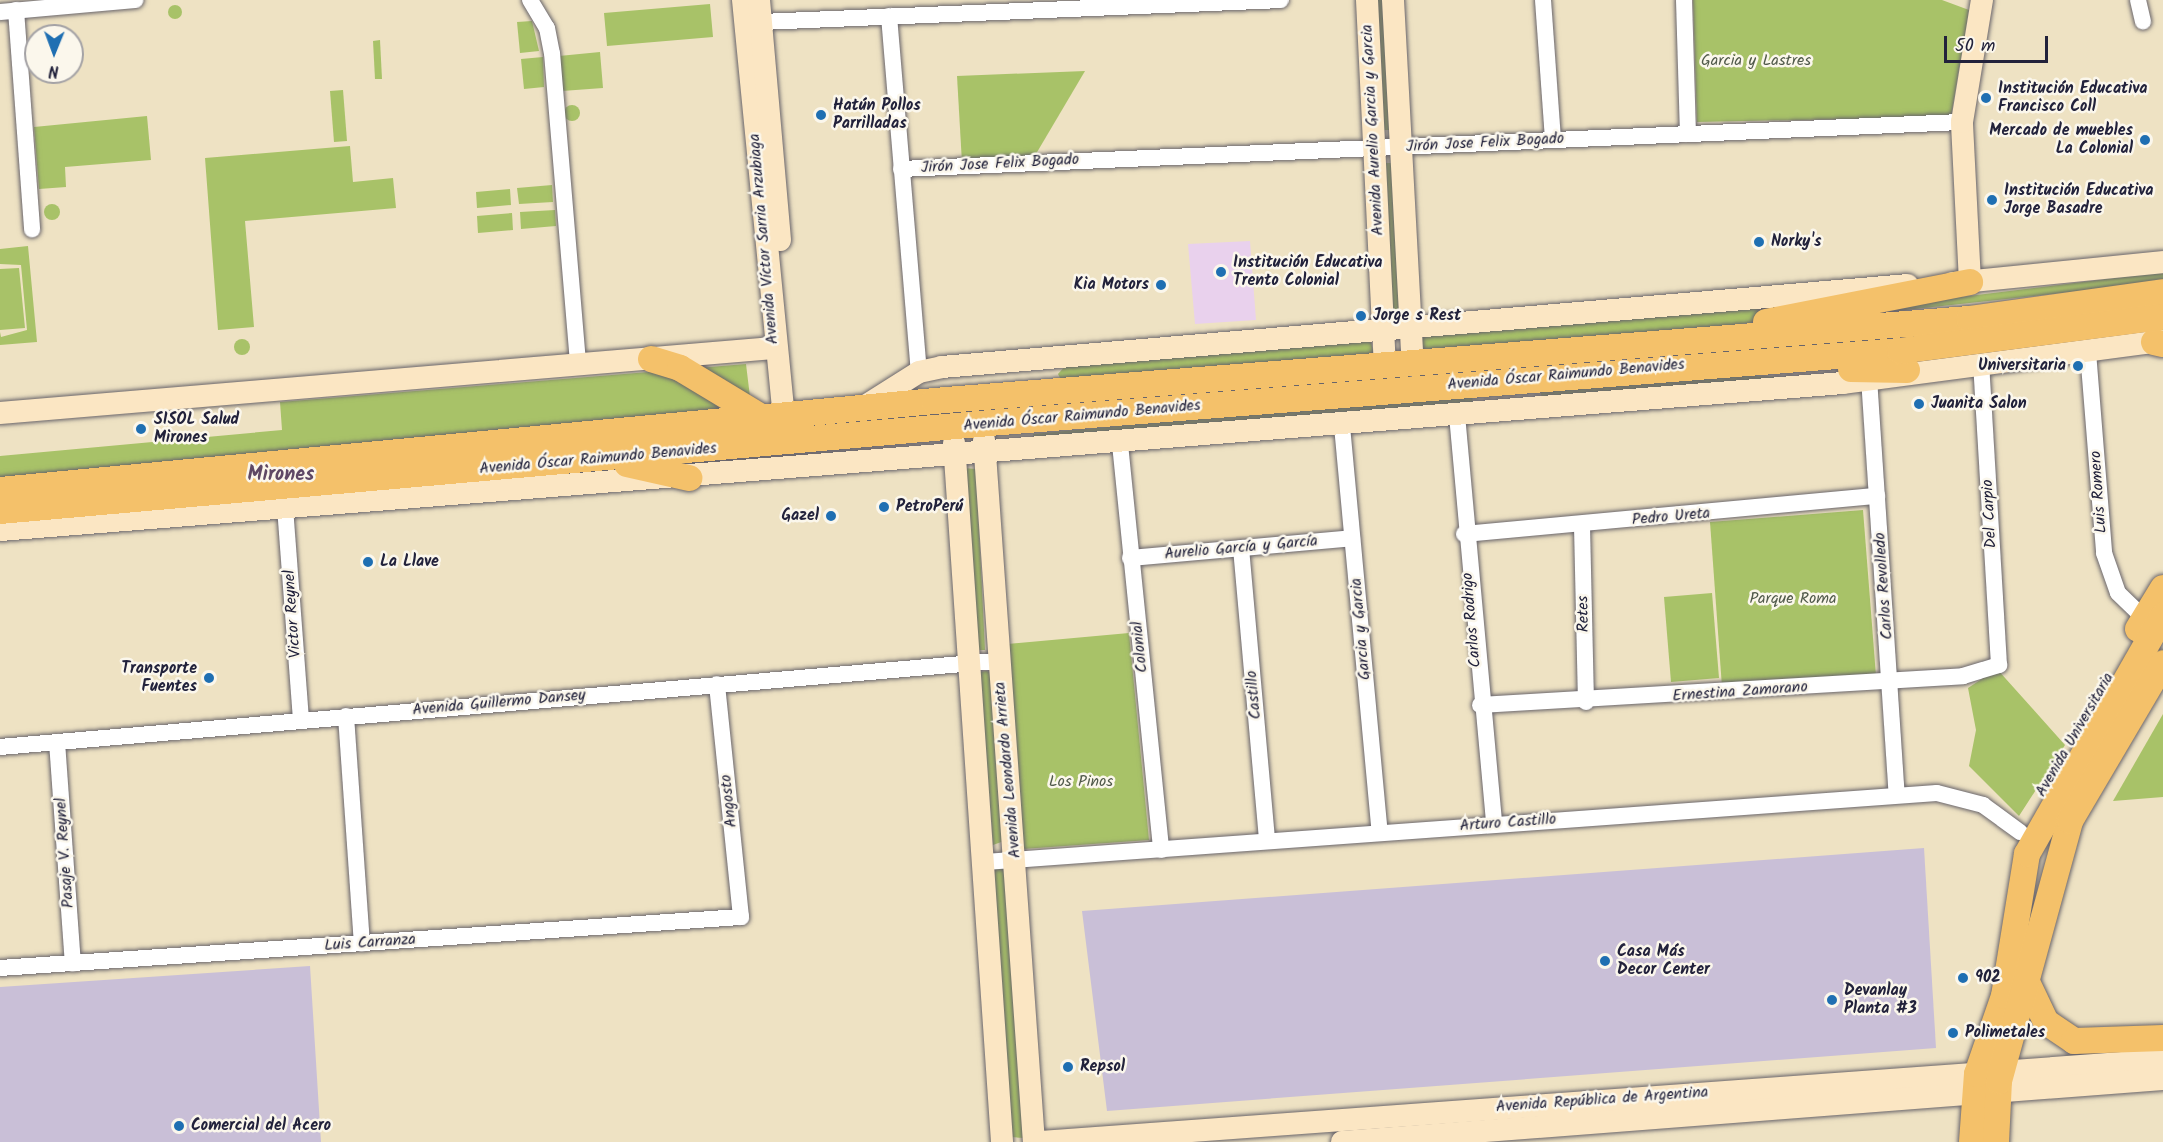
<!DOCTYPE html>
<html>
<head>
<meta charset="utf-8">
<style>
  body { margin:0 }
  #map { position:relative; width:2163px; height:1142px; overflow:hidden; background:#eee2c3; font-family:Kalam,sans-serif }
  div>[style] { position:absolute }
  .built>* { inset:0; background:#e9d1ed }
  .industrial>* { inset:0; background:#c9bfd7 }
  .green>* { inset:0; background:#a8c268 }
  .round { border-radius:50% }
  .roads { filter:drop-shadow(0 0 2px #69656b) drop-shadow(0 0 2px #69656b) }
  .street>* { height:16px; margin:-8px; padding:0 8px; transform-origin:8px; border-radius:8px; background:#fff }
  .secondary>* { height:22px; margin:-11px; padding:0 11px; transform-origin:11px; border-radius:11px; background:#fbe6c3 }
  .primary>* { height:26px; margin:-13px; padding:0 13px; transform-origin:13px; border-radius:13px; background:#f4c16a }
  .dots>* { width:16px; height:16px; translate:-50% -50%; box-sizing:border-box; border:3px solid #fbf7ec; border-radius:50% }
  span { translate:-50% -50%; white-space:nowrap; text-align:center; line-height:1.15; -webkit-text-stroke:5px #fbf7ec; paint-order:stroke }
  .park-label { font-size:16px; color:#515a4b }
  .poi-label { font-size:16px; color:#22223b; font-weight:700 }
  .left { translate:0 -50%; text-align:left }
  .right { translate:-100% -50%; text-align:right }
  .street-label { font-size:16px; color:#22223b }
  .quarter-label { font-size:20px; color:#5f4865; font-weight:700 }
  .north { position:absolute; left:24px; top:24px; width:60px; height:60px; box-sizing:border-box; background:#fbf7ec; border:2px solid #a4a2a5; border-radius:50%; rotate:181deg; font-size:16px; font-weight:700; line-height:24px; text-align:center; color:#22223b }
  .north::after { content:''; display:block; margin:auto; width:21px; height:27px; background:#1f6fb2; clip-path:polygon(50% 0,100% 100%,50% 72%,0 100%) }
  .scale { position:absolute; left:1944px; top:36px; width:104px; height:27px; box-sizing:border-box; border:3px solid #22223b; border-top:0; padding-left:8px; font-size:18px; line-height:21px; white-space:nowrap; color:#22223b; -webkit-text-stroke:4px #fbf7ec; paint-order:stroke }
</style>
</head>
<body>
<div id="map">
  <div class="built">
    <i style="clip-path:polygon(1250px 241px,1256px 320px,1195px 324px,1188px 244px)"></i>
  </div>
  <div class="industrial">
    <i style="clip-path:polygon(1924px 848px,1936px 1048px,1107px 1111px,1082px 911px)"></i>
    <i style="clip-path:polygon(310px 966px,321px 1142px,0 1142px,0 987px)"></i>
  </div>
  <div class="green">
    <i style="clip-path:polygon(1373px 0,1386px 0,1389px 130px,1381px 130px)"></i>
    <i style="clip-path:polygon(1693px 0,1942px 0,1969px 10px,1951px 117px,1697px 122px)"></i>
    <i style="clip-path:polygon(710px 4px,713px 37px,607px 46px,604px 13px)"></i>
    <i class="round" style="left:168px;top:5px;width:14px;height:14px"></i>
    <i style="clip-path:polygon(532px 21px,539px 51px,520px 53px,517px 22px)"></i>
    <i style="clip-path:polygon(380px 40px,382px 79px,375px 79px,373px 41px)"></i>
    <i style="clip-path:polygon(600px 52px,603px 88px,562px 91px,559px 56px)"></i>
    <i style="clip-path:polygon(543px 57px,544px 87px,524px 89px,521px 59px)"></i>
    <i style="clip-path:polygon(1085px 71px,1033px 159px,962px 163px,957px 76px)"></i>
    <i style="clip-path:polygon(343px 90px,347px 141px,334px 142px,330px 91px)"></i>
    <i class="round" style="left:564px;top:105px;width:16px;height:16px"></i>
    <i style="clip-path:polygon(147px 116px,151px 160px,65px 167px,66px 187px,39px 189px,34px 127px)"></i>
    <i style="clip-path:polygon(350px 146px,353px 182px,393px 178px,396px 208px,245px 221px,254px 327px,218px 330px,205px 158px)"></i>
    <i style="clip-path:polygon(1384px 163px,1393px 163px,1402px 312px,1391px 312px)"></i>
    <i style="clip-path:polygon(552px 185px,553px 202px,519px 204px,517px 188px)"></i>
    <i style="clip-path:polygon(510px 189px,511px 205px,477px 208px,476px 192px)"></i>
    <i class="round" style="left:44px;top:204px;width:16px;height:16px"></i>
    <i style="clip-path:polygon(555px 210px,556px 226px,521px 229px,520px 212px)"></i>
    <i style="clip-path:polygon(512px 213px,513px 230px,478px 233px,477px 216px)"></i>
    <i style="clip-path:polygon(28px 246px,37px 342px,0 345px,0 332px,1px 337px,27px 330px,21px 265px,0 264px,0 249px)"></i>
    <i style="clip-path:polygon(19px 268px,25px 328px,0 330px,0 269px)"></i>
    <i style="clip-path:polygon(2163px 272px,2163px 282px,1841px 317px,1936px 300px)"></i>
    <i style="clip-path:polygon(1860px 299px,1756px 322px,1570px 346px,1421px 354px,1421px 336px)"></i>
    <i style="clip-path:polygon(1370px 338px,1375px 359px,1062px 382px,1058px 374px,1066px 365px)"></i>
    <i class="round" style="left:234px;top:339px;width:16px;height:16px"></i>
    <i style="clip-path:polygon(746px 364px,750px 397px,738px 412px,0 479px,0 456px,282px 430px,280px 402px)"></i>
    <i style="clip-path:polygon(1682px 373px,1811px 378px,1543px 402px,1539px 386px)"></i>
    <i style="clip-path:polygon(1472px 393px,1473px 407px,1035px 444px,1033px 434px)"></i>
    <i style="clip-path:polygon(964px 468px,976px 469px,985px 650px,978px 650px)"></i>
    <i style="clip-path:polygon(1863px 510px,1876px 676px,1722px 687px,1710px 522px)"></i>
    <i style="clip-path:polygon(1712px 593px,1719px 678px,1671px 682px,1664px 597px)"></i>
    <i style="clip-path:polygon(1129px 633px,1149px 840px,1023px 849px,1008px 644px)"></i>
    <i style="clip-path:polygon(1997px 669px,2065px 745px,2019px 816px,1969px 766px,1976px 730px,1968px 688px)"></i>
    <i style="clip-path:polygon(986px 671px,991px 672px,1004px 841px,993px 845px,980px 672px)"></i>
    <i style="clip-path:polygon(2163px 714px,2163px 797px,2113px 801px)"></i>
    <i style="clip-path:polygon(994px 869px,1005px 869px,1023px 1138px,1011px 1137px)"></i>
  </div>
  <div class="roads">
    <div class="street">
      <i style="left:530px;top:0;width:33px;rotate:59deg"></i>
      <i style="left:547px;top:28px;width:25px;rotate:79deg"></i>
      <i style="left:552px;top:53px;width:312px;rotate:85.2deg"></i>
      <i style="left:1543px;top:0;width:140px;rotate:85.9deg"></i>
      <i style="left:1684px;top:0;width:134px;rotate:88.3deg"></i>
      <i style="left:2138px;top:0;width:22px;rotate:77deg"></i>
      <i style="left:16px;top:10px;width:220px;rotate:85.8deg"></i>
      <i style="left:0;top:12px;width:136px;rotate:-5.1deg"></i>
      <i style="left:889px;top:16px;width:357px;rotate:85.2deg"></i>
      <i style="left:761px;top:22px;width:520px;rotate:-2.42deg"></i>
      <i style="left:901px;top:169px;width:1062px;rotate:-2.54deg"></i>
      <i style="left:2088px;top:352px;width:202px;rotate:85.4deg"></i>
      <i style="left:2104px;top:553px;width:42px;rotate:70.7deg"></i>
      <i style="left:2118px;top:593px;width:36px;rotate:44deg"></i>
      <i style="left:1869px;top:378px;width:418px;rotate:86.2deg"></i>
      <i style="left:1457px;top:415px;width:411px;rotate:84.8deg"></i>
      <i style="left:1342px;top:426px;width:408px;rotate:84.7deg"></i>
      <i style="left:1120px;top:444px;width:408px;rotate:84.2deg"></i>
      <i style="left:285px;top:507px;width:214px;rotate:85.7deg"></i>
      <i style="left:1582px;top:526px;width:176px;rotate:88.7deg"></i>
      <i style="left:1464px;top:534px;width:415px;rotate:-5.3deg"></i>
      <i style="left:1241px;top:548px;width:294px;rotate:84.9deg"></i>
      <i style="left:1130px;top:558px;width:223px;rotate:-5.1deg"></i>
      <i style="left:1480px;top:705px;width:484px;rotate:-3.4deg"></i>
      <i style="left:1963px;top:676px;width:38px;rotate:-17deg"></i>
      <i style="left:1999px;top:665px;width:302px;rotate:-93.4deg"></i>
      <i style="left:346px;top:716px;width:228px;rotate:86deg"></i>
      <i style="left:57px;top:742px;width:222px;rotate:85.9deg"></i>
      <i style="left:0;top:747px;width:1002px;rotate:-4.93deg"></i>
      <i style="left:985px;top:862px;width:954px;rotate:-4.15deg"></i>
      <i style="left:1937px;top:793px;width:48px;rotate:14.6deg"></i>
      <i style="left:1983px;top:805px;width:46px;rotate:36.1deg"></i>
      <i style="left:0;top:968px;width:743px;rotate:-3.94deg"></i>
      <i style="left:741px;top:917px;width:234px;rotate:-95.9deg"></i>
    </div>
    <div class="secondary">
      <i style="left:743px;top:0;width:433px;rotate:84.4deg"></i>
      <i style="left:759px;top:0;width:241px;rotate:85deg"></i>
      <i style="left:1367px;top:0;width:367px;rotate:87.2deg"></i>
      <i style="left:1393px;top:0;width:366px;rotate:86.9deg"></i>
      <i style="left:1970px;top:282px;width:160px;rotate:-92.9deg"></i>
      <i style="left:1962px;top:122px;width:124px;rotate:-80.7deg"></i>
      <i style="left:1953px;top:283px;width:211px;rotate:-5.7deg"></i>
      <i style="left:862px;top:408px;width:67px;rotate:-32.3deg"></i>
      <i style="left:919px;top:372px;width:24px;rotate:-12deg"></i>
      <i style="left:942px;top:367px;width:969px;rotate:-4.85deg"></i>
      <i style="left:0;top:413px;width:776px;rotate:-4.81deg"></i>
      <i style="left:984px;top:440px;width:704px;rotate:85.93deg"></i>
      <i style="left:954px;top:443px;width:701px;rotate:86.07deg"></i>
      <i style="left:0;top:530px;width:1848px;rotate:-4.56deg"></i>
      <i style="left:1842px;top:383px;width:324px;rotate:-7.5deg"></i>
      <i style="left:1041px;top:1142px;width:1125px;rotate:-4.18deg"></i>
      <i style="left:1342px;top:1142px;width:823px;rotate:-4.39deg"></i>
    </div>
    <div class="primary">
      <i style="left:1766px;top:322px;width:208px;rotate:-11.1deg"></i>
      <i style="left:2154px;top:342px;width:9px;rotate:13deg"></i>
      <i style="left:651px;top:359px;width:30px;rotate:17deg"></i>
      <i style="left:680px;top:368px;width:97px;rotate:31.1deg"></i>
      <i style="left:1851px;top:369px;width:56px;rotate:1deg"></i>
      <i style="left:627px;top:464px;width:64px;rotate:12.7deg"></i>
      <i style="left:0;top:490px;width:938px;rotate:-5.44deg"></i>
      <i style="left:934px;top:401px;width:1038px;rotate:-4.53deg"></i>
      <i style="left:1969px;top:319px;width:196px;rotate:-7.9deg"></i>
      <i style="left:0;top:511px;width:1006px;rotate:-5.08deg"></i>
      <i style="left:1002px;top:422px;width:901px;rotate:-4.52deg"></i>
      <i style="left:1900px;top:351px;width:265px;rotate:-7.4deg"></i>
      <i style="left:2138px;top:629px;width:48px;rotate:-58.6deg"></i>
      <i style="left:2027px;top:982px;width:44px;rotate:64.6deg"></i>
      <i style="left:2046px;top:1022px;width:34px;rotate:34deg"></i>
      <i style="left:2074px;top:1041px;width:89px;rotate:-1.9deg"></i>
      <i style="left:1972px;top:1142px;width:68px;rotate:-85.8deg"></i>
      <i style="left:1977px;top:1074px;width:83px;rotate:-70.9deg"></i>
      <i style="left:2004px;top:996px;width:144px;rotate:-80.8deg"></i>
      <i style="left:2027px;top:854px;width:274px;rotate:-60.3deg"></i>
      <i style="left:1996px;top:1142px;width:61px;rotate:-87.2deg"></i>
      <i style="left:1999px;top:1081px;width:270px;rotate:-74.7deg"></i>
      <i style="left:2070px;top:821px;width:183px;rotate:-59.5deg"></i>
    </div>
  </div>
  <div class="dots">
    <i style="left:1986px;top:98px;background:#1f6fb2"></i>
    <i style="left:821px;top:115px;background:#1f6fb2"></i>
    <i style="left:2145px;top:140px;background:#1f6fb2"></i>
    <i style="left:1992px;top:200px;background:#1f6fb2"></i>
    <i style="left:1759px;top:242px;background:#1f6fb2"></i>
    <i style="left:1221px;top:272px;background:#1f6fb2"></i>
    <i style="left:1161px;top:285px;background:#1f6fb2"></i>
    <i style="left:1361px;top:316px;background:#1f6fb2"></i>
    <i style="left:2078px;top:366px;background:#1f6fb2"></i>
    <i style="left:1919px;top:404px;background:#1f6fb2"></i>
    <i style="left:141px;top:429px;background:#1f6fb2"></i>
    <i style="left:884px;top:507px;background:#1f6fb2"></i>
    <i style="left:831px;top:516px;background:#1f6fb2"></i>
    <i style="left:368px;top:562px;background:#1f6fb2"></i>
    <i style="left:209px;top:678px;background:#1f6fb2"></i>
    <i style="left:1605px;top:961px;background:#1f6fb2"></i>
    <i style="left:1963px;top:978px;background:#1f6fb2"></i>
    <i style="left:1832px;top:1000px;background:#1f6fb2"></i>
    <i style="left:1953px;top:1033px;background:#1f6fb2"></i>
    <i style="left:1068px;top:1067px;background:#1f6fb2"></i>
    <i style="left:179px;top:1126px;background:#1f6fb2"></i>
  </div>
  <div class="park-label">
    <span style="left:1756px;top:61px">Garcia y Lastres</span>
    <span style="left:1793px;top:599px">Parque Roma</span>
    <span style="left:1081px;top:782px">Los Pinos</span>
  </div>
  <div class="poi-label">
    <span class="left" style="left:1998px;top:98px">Institución Educativa<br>Francisco Coll</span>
    <span class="left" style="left:833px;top:115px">Hatún Pollos<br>Parrilladas</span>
    <span class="right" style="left:2133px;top:140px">Mercado de muebles<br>La Colonial</span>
    <span class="left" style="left:2004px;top:200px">Institución Educativa<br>Jorge Basadre</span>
    <span class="left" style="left:1771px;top:242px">Norky's</span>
    <span class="left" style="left:1233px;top:272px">Institución Educativa<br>Trento Colonial</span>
    <span class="right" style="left:1149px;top:285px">Kia Motors</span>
    <span class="left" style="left:1373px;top:316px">Jorge s Rest</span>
    <span class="right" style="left:2066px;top:366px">Universitaria</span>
    <span class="left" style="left:1931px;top:404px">Juanita Salon</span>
    <span class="left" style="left:154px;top:429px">SISOL Salud<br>Mirones</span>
    <span class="left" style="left:896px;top:507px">PetroPerú</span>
    <span class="right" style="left:819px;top:516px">Gazel</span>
    <span class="left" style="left:380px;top:562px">La Llave</span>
    <span class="right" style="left:197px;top:678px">Transporte<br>Fuentes</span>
    <span class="left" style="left:1617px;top:961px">Casa Más<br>Decor Center</span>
    <span class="left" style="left:1975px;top:978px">902</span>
    <span class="left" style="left:1844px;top:1000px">Devanlay<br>Planta #3</span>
    <span class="left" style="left:1965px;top:1033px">Polimetales</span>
    <span class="left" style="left:1080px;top:1067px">Repsol</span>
    <span class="left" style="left:191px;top:1126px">Comercial del Acero</span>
  </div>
  <div class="street-label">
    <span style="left:1373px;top:130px;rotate:-93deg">Avenida Aurelio Garcia y Garcia</span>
    <span style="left:1485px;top:143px;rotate:-3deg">Jirón Jose Felix Bogado</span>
    <span style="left:1000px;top:164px;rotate:-3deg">Jirón Jose Felix Bogado</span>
    <span style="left:764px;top:239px;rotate:-95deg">Avenida Víctor Sarria Arzubiaga</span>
    <span style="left:1566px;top:375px;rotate:-5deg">Avenida Óscar Raimundo Benavides</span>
    <span style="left:1082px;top:416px;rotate:-5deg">Avenida Óscar Raimundo Benavides</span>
    <span style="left:598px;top:459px;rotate:-5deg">Avenida Óscar Raimundo Benavides</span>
    <span style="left:2099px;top:492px;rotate:-94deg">Luis Romero</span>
    <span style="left:1990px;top:514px;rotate:-93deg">Del Carpio</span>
    <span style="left:1671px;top:517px;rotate:-5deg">Pedro Ureta</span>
    <span style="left:1241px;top:548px;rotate:-5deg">Aurelio García y García</span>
    <span style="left:1884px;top:586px;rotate:-94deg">Carlos Revolledo</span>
    <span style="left:293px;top:614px;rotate:-94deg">Victor Reynel</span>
    <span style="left:1584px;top:614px;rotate:-91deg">Retes</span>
    <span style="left:1472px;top:620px;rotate:-95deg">Carlos Rodrigo</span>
    <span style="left:1361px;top:629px;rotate:-95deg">Garcia y Garcia</span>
    <span style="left:1140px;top:647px;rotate:-96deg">Colonial</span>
    <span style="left:1740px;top:692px;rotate:-4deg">Ernestina Zamorano</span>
    <span style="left:1254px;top:695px;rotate:-95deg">Castillo</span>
    <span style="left:499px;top:703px;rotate:-5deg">Avenida Guillermo Dansey</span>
    <span style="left:2075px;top:735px;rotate:-60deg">Avenida Universitaria</span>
    <span style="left:1008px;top:770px;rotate:-95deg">Avenida Leondardo Arrieta</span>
    <span style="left:729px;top:801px;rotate:-96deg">Angosto</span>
    <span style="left:1508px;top:823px;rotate:-4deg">Arturo Castillo</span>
    <span style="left:65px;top:853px;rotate:-94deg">Pasaje V. Reynel</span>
    <span style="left:370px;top:943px;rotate:-4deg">Luis Carranza</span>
    <span style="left:1602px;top:1100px;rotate:-4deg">Avenida República de Argentina</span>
  </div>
  <div class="quarter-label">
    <span style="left:281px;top:475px">Mirones</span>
  </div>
  <div class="north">N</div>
  <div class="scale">50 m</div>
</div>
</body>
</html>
